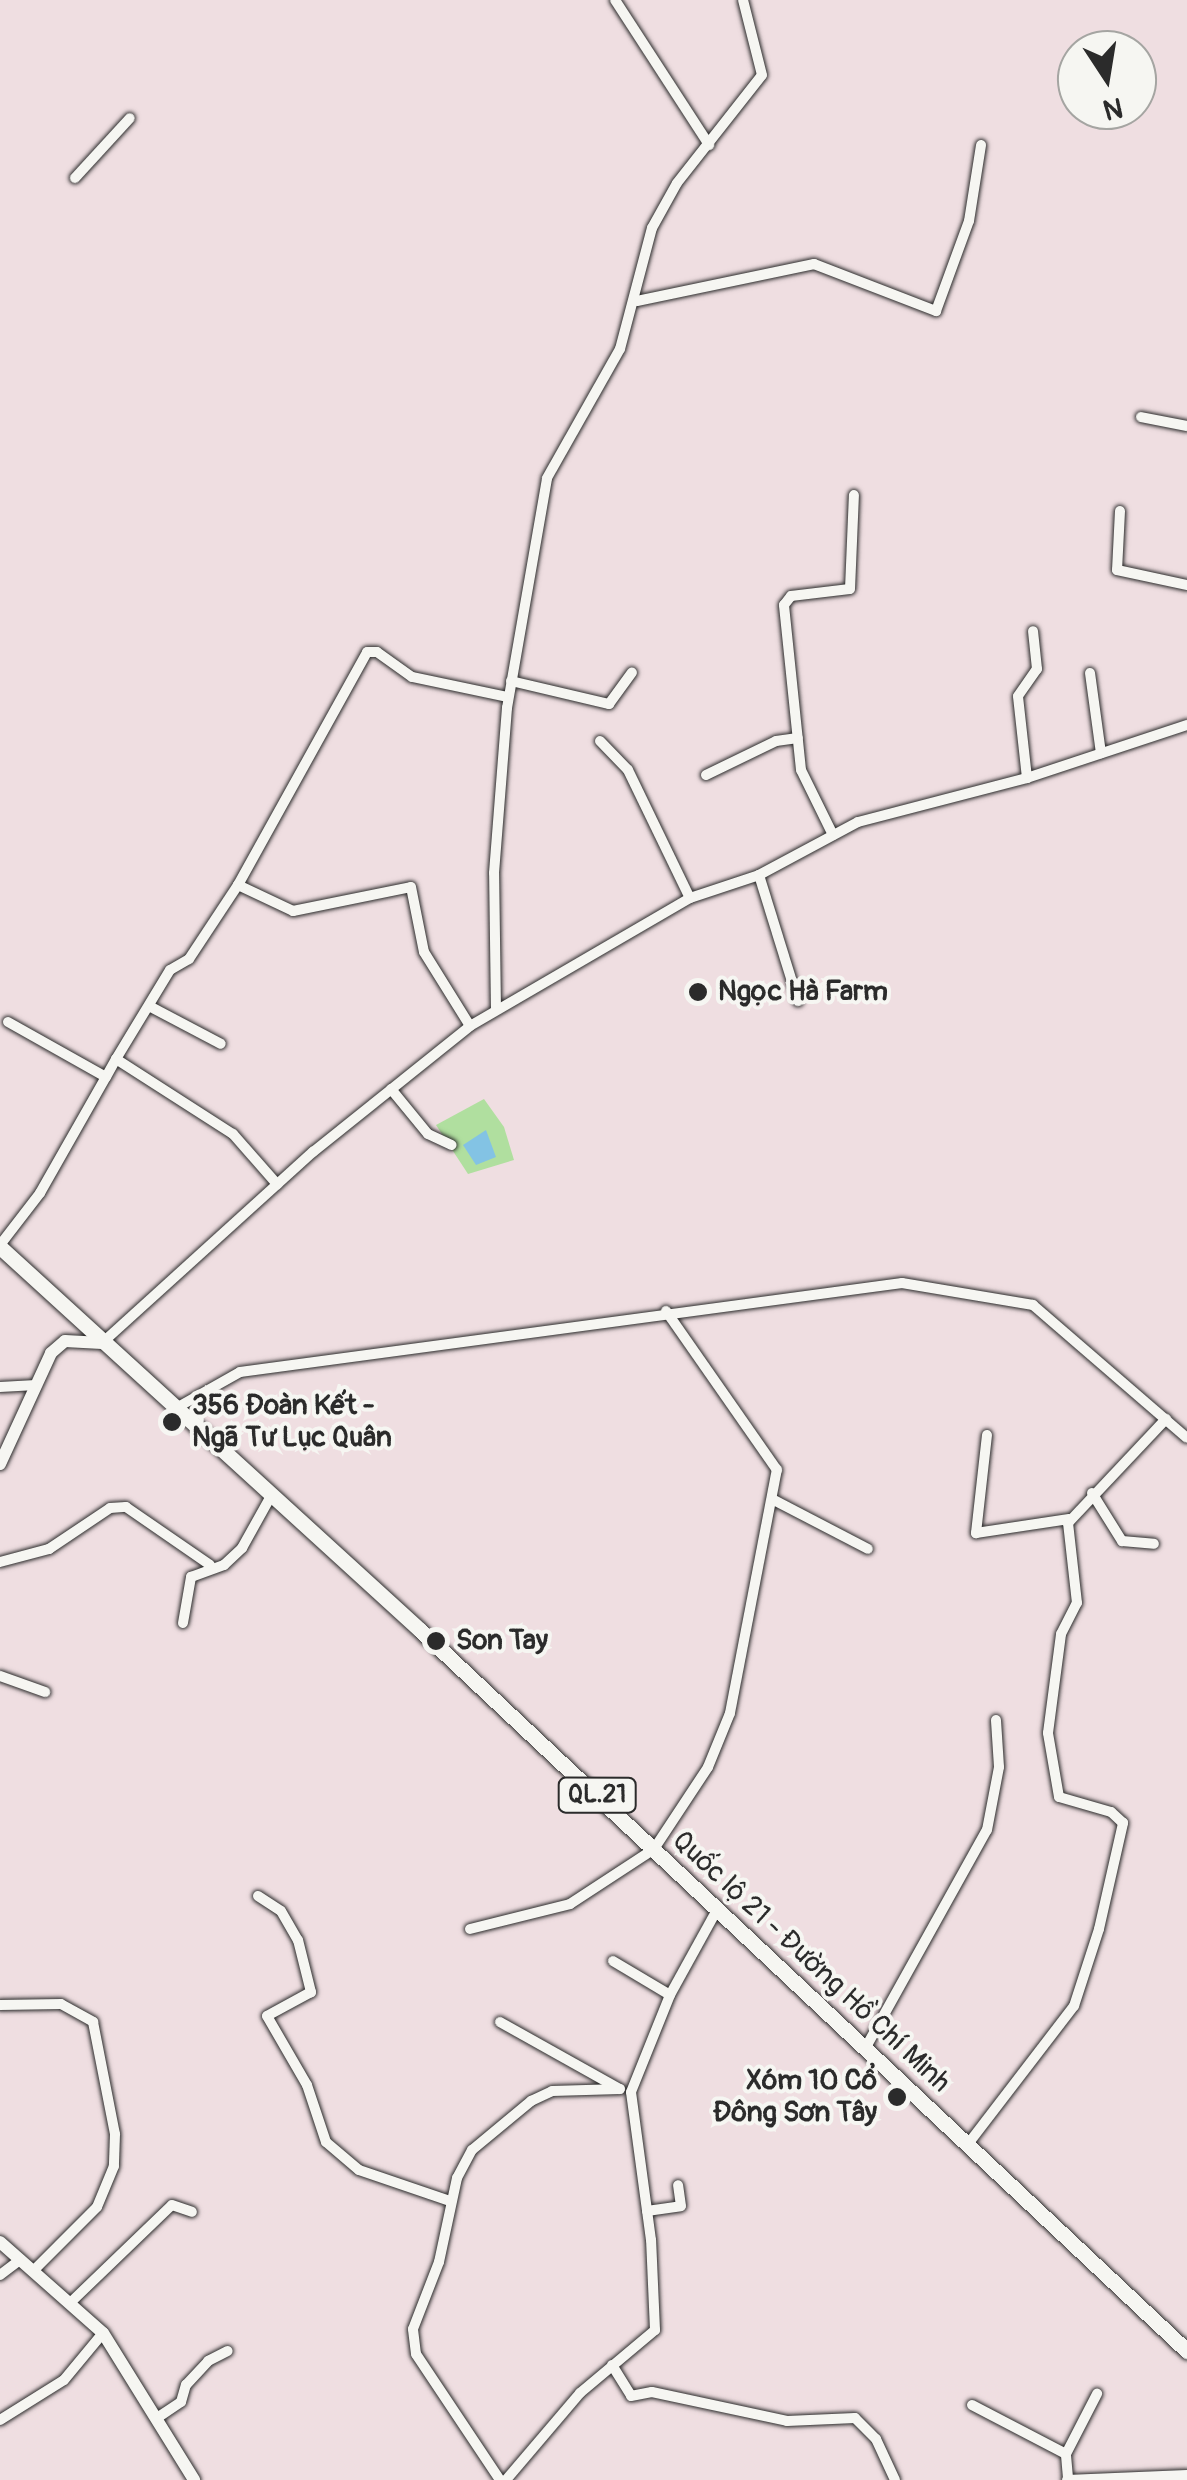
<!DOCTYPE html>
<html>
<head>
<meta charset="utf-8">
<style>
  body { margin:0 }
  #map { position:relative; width:1187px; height:2480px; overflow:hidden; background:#efdee1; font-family:Pangolin,sans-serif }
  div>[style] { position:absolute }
  .green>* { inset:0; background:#b0df9f }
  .water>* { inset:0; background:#83c3e4 }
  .roads { filter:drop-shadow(0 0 2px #2b2b2b) drop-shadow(0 0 2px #2b2b2b) }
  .minor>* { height:10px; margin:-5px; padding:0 5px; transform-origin:5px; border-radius:5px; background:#f6f6f2 }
  .tertiary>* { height:12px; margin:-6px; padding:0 6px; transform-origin:6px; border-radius:6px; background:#f6f6f2 }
  .trunk>* { height:15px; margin:-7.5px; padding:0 7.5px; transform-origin:7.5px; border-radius:7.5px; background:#f6f6f2 }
  .dots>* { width:28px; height:28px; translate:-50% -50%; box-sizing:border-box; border:5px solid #f6f6f2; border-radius:50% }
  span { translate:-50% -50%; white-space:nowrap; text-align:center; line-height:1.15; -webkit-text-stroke:8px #f6f6f2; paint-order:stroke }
  .shield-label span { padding:2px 8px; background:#f6f6f2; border:2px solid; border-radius:8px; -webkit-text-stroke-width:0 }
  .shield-label { font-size:25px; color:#2b2b2b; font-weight:700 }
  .poi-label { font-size:28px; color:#2b2b2b; font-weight:700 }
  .left { translate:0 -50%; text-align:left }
  .right { translate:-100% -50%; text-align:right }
  .street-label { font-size:28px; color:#2b2b2b }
  .north { position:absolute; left:1057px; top:30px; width:100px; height:100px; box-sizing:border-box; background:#f6f6f2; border:2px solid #a5a5a2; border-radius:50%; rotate:168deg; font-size:28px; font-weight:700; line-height:40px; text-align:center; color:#2b2b2b }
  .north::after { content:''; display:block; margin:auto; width:35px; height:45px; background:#2b2b2b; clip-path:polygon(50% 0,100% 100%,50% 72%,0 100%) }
</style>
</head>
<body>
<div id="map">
  <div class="green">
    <i style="clip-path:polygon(484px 1099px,504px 1127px,514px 1160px,468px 1174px,436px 1125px)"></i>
  </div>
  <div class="water">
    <i style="clip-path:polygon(486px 1130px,496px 1157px,476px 1165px,463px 1145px)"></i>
  </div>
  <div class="roads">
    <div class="minor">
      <i style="left:615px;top:0;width:173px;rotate:57deg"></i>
      <i style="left:75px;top:178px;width:81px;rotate:-47.5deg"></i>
      <i style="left:637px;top:301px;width:181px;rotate:-11.8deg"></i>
      <i style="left:814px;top:264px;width:131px;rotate:21.1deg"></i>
      <i style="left:936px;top:311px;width:96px;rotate:-69.9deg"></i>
      <i style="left:969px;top:221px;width:77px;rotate:-81deg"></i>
      <i style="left:1141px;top:417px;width:47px;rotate:11.1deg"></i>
      <i style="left:1120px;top:511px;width:59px;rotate:92.9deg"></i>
      <i style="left:1117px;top:570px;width:72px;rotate:12.1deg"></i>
      <i style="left:1090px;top:673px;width:81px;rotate:82.2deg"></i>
      <i style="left:511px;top:681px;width:101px;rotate:13.2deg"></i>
      <i style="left:609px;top:704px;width:39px;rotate:-54deg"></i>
      <i style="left:600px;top:741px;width:40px;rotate:46deg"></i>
      <i style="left:628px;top:770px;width:142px;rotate:64.2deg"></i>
      <i style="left:706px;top:775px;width:78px;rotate:-25.9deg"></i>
      <i style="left:776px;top:741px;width:22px;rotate:-8deg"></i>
      <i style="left:1027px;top:778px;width:82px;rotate:-96.3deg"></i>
      <i style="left:1018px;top:696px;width:33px;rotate:-55deg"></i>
      <i style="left:1037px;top:669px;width:38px;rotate:-96deg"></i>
      <i style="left:833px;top:835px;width:72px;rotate:-116.2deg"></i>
      <i style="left:801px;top:770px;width:166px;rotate:-95.9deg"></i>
      <i style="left:784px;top:605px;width:11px;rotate:-52deg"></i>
      <i style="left:791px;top:596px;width:59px;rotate:-6.8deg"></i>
      <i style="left:850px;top:589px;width:94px;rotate:-87.6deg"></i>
      <i style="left:759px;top:875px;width:132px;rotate:72.8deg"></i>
      <i style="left:238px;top:885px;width:61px;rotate:25.3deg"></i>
      <i style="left:293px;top:911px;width:120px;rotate:-11.5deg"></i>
      <i style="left:411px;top:887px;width:66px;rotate:78.7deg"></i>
      <i style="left:424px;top:952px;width:87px;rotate:58.1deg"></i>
      <i style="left:149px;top:1006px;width:81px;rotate:27.8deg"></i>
      <i style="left:496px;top:1010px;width:137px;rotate:-90.8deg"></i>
      <i style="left:494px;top:873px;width:166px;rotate:-85.5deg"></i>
      <i style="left:507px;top:708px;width:233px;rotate:-80.1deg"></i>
      <i style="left:547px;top:478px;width:148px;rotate:-60.5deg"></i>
      <i style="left:620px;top:349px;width:125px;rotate:-75.2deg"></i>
      <i style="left:652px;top:228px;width:51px;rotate:-60.9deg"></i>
      <i style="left:677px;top:183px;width:137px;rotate:-51.8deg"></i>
      <i style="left:762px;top:75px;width:77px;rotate:-104.2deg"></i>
      <i style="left:8px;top:1022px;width:112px;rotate:29.3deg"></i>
      <i style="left:106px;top:1077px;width:21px;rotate:-61deg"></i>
      <i style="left:116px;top:1059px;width:139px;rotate:32.7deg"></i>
      <i style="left:233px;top:1134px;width:67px;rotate:48.7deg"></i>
      <i style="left:116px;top:1059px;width:104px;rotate:-58.8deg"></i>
      <i style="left:170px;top:970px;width:22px;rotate:-30deg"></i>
      <i style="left:189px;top:959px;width:89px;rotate:-56.5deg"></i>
      <i style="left:238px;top:885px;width:266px;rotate:-61deg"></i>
      <i style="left:367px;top:652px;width:10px"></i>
      <i style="left:377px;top:652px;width:43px;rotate:35.5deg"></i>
      <i style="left:412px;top:677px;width:98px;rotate:11.8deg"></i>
      <i style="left:391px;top:1089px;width:58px;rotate:50.6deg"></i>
      <i style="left:428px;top:1134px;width:26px;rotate:25deg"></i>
      <i style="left:0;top:1245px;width:66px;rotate:-52.4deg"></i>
      <i style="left:40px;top:1193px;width:133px;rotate:-60.4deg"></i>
      <i style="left:102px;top:1343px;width:285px;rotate:-42.2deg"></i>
      <i style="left:313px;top:1152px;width:201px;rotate:-38.7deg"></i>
      <i style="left:470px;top:1026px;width:255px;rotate:-30.2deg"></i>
      <i style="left:690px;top:898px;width:73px;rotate:-18.4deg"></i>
      <i style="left:759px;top:875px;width:112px;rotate:-28.2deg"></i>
      <i style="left:858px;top:822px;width:175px;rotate:-14.6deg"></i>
      <i style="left:1027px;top:778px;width:169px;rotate:-18.3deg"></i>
      <i style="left:0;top:1387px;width:36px;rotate:-3deg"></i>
      <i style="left:178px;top:1407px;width:71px;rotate:-29.4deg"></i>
      <i style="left:240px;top:1372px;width:668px;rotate:-7.66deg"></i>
      <i style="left:902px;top:1283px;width:133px;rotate:9.5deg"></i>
      <i style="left:1033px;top:1305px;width:203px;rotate:40.8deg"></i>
      <i style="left:987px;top:1435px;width:99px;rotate:96.4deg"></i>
      <i style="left:976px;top:1533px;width:94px;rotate:-8.6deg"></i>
      <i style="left:1092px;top:1493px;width:57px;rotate:58deg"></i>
      <i style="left:1122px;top:1541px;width:32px;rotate:5deg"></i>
      <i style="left:772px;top:1499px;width:108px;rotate:27.5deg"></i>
      <i style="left:0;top:1562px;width:51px;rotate:-14.9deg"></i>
      <i style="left:49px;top:1549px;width:73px;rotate:-33.9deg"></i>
      <i style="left:110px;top:1508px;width:16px;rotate:-4deg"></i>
      <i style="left:126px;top:1507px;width:102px;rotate:34.6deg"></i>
      <i style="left:183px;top:1623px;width:47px;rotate:-80.1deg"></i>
      <i style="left:191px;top:1577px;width:35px;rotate:-20deg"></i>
      <i style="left:224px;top:1565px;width:25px;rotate:-43deg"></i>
      <i style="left:242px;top:1548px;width:62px;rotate:-60.9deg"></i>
      <i style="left:0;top:1676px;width:48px;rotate:19.6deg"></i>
      <i style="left:258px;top:1896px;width:27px;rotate:33deg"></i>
      <i style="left:281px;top:1911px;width:34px;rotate:60deg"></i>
      <i style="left:298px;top:1940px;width:54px;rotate:76deg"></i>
      <i style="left:311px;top:1992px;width:50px;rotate:151.4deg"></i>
      <i style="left:267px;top:2016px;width:80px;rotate:59.9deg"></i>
      <i style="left:307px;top:2085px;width:60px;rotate:71.6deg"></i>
      <i style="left:326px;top:2142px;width:43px;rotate:40.3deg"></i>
      <i style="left:359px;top:2170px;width:96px;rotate:18.8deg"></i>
      <i style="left:470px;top:1929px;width:103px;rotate:-14deg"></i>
      <i style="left:570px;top:1904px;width:100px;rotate:-33.2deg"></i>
      <i style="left:654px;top:1849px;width:98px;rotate:-56.6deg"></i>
      <i style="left:708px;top:1767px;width:58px;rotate:-67.8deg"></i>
      <i style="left:730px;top:1713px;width:248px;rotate:-79.1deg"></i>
      <i style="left:777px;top:1470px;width:194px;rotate:-124.9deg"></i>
      <i style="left:613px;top:1961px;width:66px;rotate:30.8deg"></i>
      <i style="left:0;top:2005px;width:61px;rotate:-0.9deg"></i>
      <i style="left:61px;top:2004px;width:37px;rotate:29deg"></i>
      <i style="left:93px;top:2022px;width:114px;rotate:78.9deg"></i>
      <i style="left:115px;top:2134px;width:32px;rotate:92deg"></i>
      <i style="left:114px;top:2166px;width:44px;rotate:112.5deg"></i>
      <i style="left:97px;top:2207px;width:89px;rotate:135deg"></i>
      <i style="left:500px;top:2022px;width:137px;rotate:29.2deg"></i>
      <i style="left:866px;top:2047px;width:248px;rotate:-60.9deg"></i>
      <i style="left:987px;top:1830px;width:64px;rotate:-79.2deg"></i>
      <i style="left:999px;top:1767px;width:47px;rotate:-93.7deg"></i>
      <i style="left:968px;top:2144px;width:174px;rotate:-52.5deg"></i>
      <i style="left:1074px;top:2006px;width:81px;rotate:-72deg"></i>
      <i style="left:1099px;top:1929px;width:109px;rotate:-77.2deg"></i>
      <i style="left:1123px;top:1823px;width:16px;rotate:-137deg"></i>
      <i style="left:1111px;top:1812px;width:54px;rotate:-163.9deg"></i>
      <i style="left:1059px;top:1797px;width:65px;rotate:-99.8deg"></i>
      <i style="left:1048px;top:1733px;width:100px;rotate:-82.5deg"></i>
      <i style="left:1061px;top:1634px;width:35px;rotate:-63deg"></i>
      <i style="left:1077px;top:1603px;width:81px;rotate:-96.4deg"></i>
      <i style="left:1068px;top:1523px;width:143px;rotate:-46.7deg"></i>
      <i style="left:647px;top:2211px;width:34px;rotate:-8deg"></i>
      <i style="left:681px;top:2206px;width:21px;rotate:-98deg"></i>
      <i style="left:0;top:2275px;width:26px;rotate:-37deg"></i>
      <i style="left:70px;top:2303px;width:141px;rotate:-43.9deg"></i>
      <i style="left:172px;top:2205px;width:21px;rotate:19deg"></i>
      <i style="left:612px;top:2365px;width:36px;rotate:58deg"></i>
      <i style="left:631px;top:2396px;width:21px;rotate:-11deg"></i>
      <i style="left:652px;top:2392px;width:138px;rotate:12.1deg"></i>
      <i style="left:787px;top:2421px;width:68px;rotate:-2.5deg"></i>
      <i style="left:855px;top:2418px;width:30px;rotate:45deg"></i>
      <i style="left:876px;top:2439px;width:45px;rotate:65.1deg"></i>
      <i style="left:972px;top:2405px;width:106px;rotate:27.5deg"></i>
      <i style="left:157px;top:2418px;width:29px;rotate:-34deg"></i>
      <i style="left:181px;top:2402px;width:18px;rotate:-74deg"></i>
      <i style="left:186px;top:2385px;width:33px;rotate:-47deg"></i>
      <i style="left:208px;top:2361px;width:22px;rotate:-27deg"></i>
      <i style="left:0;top:2420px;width:75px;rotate:-32deg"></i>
      <i style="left:64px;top:2380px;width:61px;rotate:-50.3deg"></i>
      <i style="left:1068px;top:2478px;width:24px;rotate:-95deg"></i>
      <i style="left:1066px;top:2454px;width:68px;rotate:-62.7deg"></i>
      <i style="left:500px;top:2480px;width:151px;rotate:-123.7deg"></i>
      <i style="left:416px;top:2354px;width:25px;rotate:-97deg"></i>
      <i style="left:413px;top:2329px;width:72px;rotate:-68.8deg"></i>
      <i style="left:439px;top:2262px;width:86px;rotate:-77.9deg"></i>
      <i style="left:457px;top:2178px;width:32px;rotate:-62deg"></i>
      <i style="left:472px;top:2150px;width:77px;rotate:-39.7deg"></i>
      <i style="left:531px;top:2101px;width:23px;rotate:-25deg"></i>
      <i style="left:552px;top:2091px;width:68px;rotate:-1.7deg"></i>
      <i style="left:506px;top:2480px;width:114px;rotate:-49.6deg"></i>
      <i style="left:580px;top:2393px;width:98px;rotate:-40deg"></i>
      <i style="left:655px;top:2330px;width:90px;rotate:-92.5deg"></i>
      <i style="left:651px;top:2240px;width:149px;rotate:-97.7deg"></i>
      <i style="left:631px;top:2092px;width:105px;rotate:-68.1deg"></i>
      <i style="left:670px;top:1995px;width:99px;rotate:-61.1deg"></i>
      <i style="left:1067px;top:2480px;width:120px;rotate:-2.4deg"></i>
    </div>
    <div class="tertiary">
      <i style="left:0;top:1464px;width:122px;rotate:-65.3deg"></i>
      <i style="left:51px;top:1353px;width:18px;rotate:-41deg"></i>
      <i style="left:65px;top:1341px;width:37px;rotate:3deg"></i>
      <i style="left:0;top:2242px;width:137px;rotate:41.5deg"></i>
      <i style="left:103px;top:2333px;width:173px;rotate:58.2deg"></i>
    </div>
    <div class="trunk">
      <i style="left:0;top:1247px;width:568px;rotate:42.36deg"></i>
      <i style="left:420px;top:1630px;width:1053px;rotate:43.23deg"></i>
    </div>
  </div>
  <div class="dots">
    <i style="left:698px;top:992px;background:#2b2b2b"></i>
    <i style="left:172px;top:1422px;background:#2b2b2b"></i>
    <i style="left:436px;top:1641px;background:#2b2b2b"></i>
    <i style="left:897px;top:2097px;background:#2b2b2b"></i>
  </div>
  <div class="shield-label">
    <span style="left:597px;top:1795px">QL.21</span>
  </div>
  <div class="poi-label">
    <span class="left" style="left:718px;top:992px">Ngọc Hà Farm</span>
    <span class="left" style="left:192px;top:1422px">356 Đoàn Kết -<br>Ngã Tư Lục Quân</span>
    <span class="left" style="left:456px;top:1641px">Son Tay</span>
    <span class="right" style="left:877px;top:2097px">Xóm 10 Cổ<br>Đông Sơn Tây</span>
  </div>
  <div class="street-label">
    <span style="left:811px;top:1962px;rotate:43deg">Quốc lộ 21 - Đường Hồ Chí Minh</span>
  </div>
  <div class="north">N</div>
</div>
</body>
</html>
